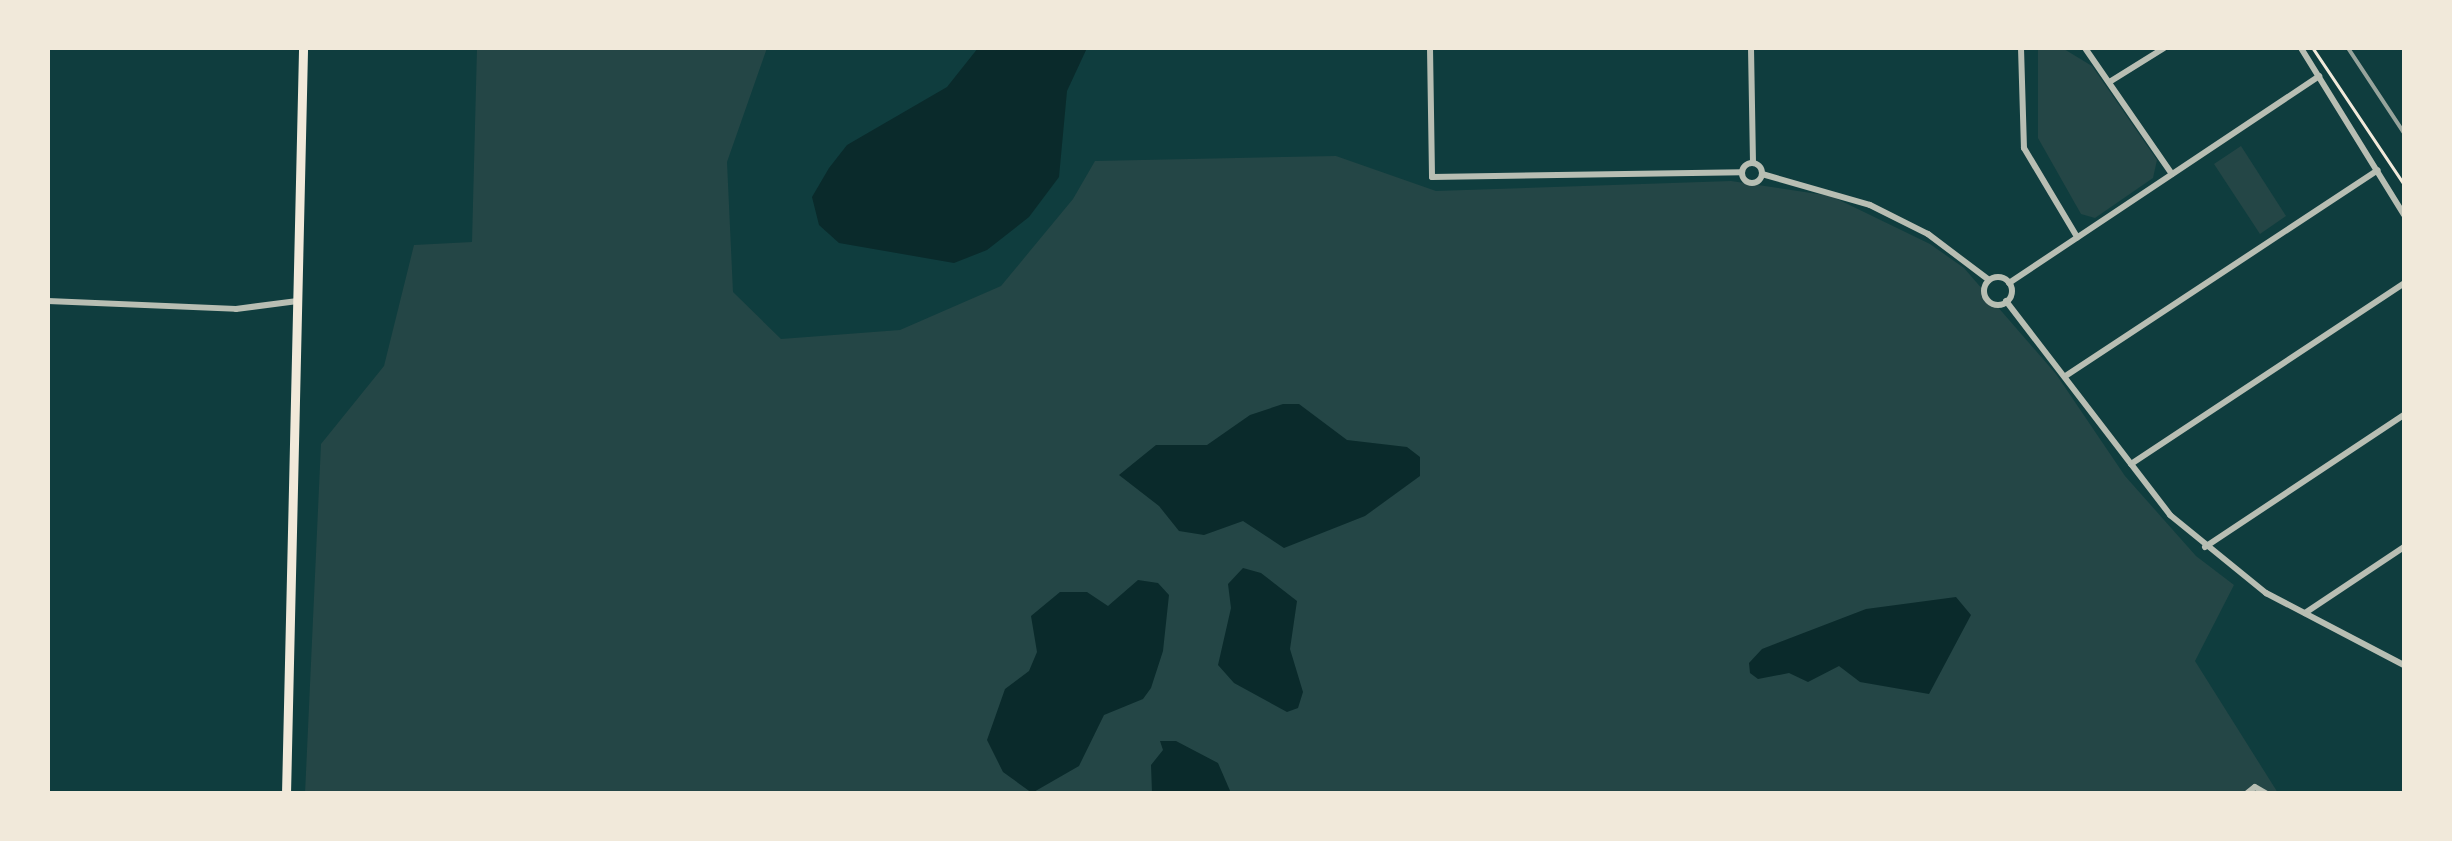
<!DOCTYPE html>
<html>
<head>
<meta charset="utf-8">
<style>
  body { margin:0 }
  #map { position:relative; width:2452px; height:841px; overflow:hidden; background:#0f3d3e; font-family:"Noto Sans",sans-serif }
  div>[style] { position:absolute }
  .green>* { inset:0; background:#244646 }
  .water>* { inset:0; background:#0a2a2b }
  .path>* { height:2.5px; margin:-1.25px; padding:0 1.25px; transform-origin:1.25px; border-radius:1.25px; background:#f1e9da }
  .minor>* { height:6px; margin:-3px; padding:0 3px; transform-origin:3px; border-radius:3px; background:#b8beb3 }
  .minor>.ring { margin:-3px; padding:0; box-sizing:content-box; background:none; border:6px solid #b8beb3; border-radius:50% }
  .secondary>* { height:9px; margin:-4.5px; padding:0 4.5px; transform-origin:4.5px; border-radius:4.5px; background:#f1e9da }
  .rail>* { height:4px; margin:-2px; padding:0 2px; transform-origin:2px; border-radius:2px; background:#97a49c }
  span { translate:-50% -50%; white-space:nowrap; text-align:center; line-height:1.15; -webkit-text-stroke:8px #f1e9da; paint-order:stroke }
  .frame { position:absolute; inset:0; border:50px solid #f1e9da; pointer-events:none }
</style>
</head>
<body>
<div id="map">
  <div class="green">
    <i style="clip-path:polygon(477px 48px,767px 48px,727px 162px,733px 292px,781px 339px,900px 330px,1001px 286px,1073px 199px,1095px 161px,1336px 156px,1436px 191px,1731px 181px,1831px 196px,1930px 244px,1964px 268px,2056px 374px,2125px 476px,2196px 556px,2234px 585px,2195px 661px,2278px 793px,305px 794px,321px 444px,384px 366px,414px 245px,472px 242px)"></i>
    <i style="clip-path:polygon(2038px 49px,2064px 49px,2092px 66px,2157px 160px,2153px 178px,2095px 218px,2081px 214px,2038px 138px)"></i>
    <i style="clip-path:polygon(2241px 146px,2286px 216px,2260px 234px,2214px 164px)"></i>
  </div>
  <div class="water">
    <i style="clip-path:polygon(978px 48px,1087px 48px,1067px 91px,1059px 177px,1029px 217px,987px 250px,954px 263px,839px 243px,819px 225px,812px 197px,829px 168px,847px 145px,947px 87px)"></i>
    <i style="clip-path:polygon(1283px 404px,1299px 404px,1347px 440px,1407px 447px,1420px 457px,1420px 476px,1365px 516px,1284px 548px,1243px 521px,1204px 535px,1179px 531px,1159px 506px,1119px 475px,1156px 445px,1207px 445px,1250px 415px)"></i>
    <i style="clip-path:polygon(1243px 568px,1261px 573px,1297px 601px,1290px 649px,1303px 692px,1298px 708px,1287px 712px,1234px 683px,1218px 665px,1231px 608px,1228px 584px)"></i>
    <i style="clip-path:polygon(1138px 580px,1158px 583px,1169px 595px,1163px 651px,1151px 688px,1143px 699px,1104px 715px,1079px 766px,1032px 793px,1003px 772px,987px 740px,1005px 689px,1029px 671px,1037px 652px,1031px 616px,1060px 592px,1087px 592px,1108px 606px)"></i>
    <i style="clip-path:polygon(1956px 597px,1971px 615px,1929px 694px,1860px 682px,1839px 666px,1808px 682px,1789px 673px,1758px 679px,1750px 673px,1749px 663px,1762px 649px,1866px 609px)"></i>
    <i style="clip-path:polygon(1160px 741px,1176px 741px,1218px 763px,1231px 793px,1152px 793px,1151px 765px,1163px 750px)"></i>
  </div>
  <div class="path">
    <i style="left:2313px;top:48px;width:164px;rotate:56.2deg"></i>
  </div>
  <div class="minor">
    <i style="left:1430px;top:48px;width:129px;rotate:89.1deg"></i>
    <i style="left:1432px;top:177px;width:310px;rotate:-0.9deg"></i>
    <i style="left:1751px;top:48px;width:115px;rotate:89deg"></i>
    <i style="left:2021px;top:48px;width:100px;rotate:88.3deg"></i>
    <i style="left:2024px;top:148px;width:104px;rotate:59.2deg"></i>
    <i style="left:2085px;top:48px;width:153px;rotate:55.4deg"></i>
    <i style="left:2301px;top:48px;width:196px;rotate:58.3deg"></i>
    <i style="left:2111px;top:81px;width:62px;rotate:-31.9deg"></i>
    <i class="ring" style="left:1742px;top:163px;width:14px;height:14px"></i>
    <i style="left:1762px;top:174px;width:112px;rotate:16deg"></i>
    <i style="left:1870px;top:205px;width:65px;rotate:26.6deg"></i>
    <i style="left:1928px;top:234px;width:76px;rotate:37deg"></i>
    <i class="ring" style="left:1984px;top:277px;width:22px;height:22px"></i>
    <i style="left:2009px;top:283px;width:373px;rotate:-33.7deg"></i>
    <i style="left:48px;top:301px;width:188px;rotate:2.4deg"></i>
    <i style="left:236px;top:309px;width:62px;rotate:-7.5deg"></i>
    <i style="left:2006px;top:301px;width:270px;rotate:52.5deg"></i>
    <i style="left:2170px;top:515px;width:124px;rotate:39.1deg"></i>
    <i style="left:2266px;top:593px;width:156px;rotate:27.6deg"></i>
    <i style="left:2067px;top:375px;width:372px;rotate:-33.4deg"></i>
    <i style="left:2131px;top:464px;width:328px;rotate:-33.5deg"></i>
    <i style="left:2205px;top:547px;width:239px;rotate:-33.6deg"></i>
    <i style="left:2305px;top:613px;width:119px;rotate:-33.7deg"></i>
    <i style="left:2246px;top:794px;width:11px;rotate:-38deg"></i>
    <i style="left:2255px;top:787px;width:14px;rotate:30deg"></i>
  </div>
  <div class="secondary">
    <i style="left:286px;top:794px;width:746px;rotate:-88.69deg"></i>
  </div>
  <div class="rail">
    <i style="left:2348px;top:48px;width:102px;rotate:56.6deg"></i>
  </div>
  <div class="frame"></div>
</div>
</body>
</html>
